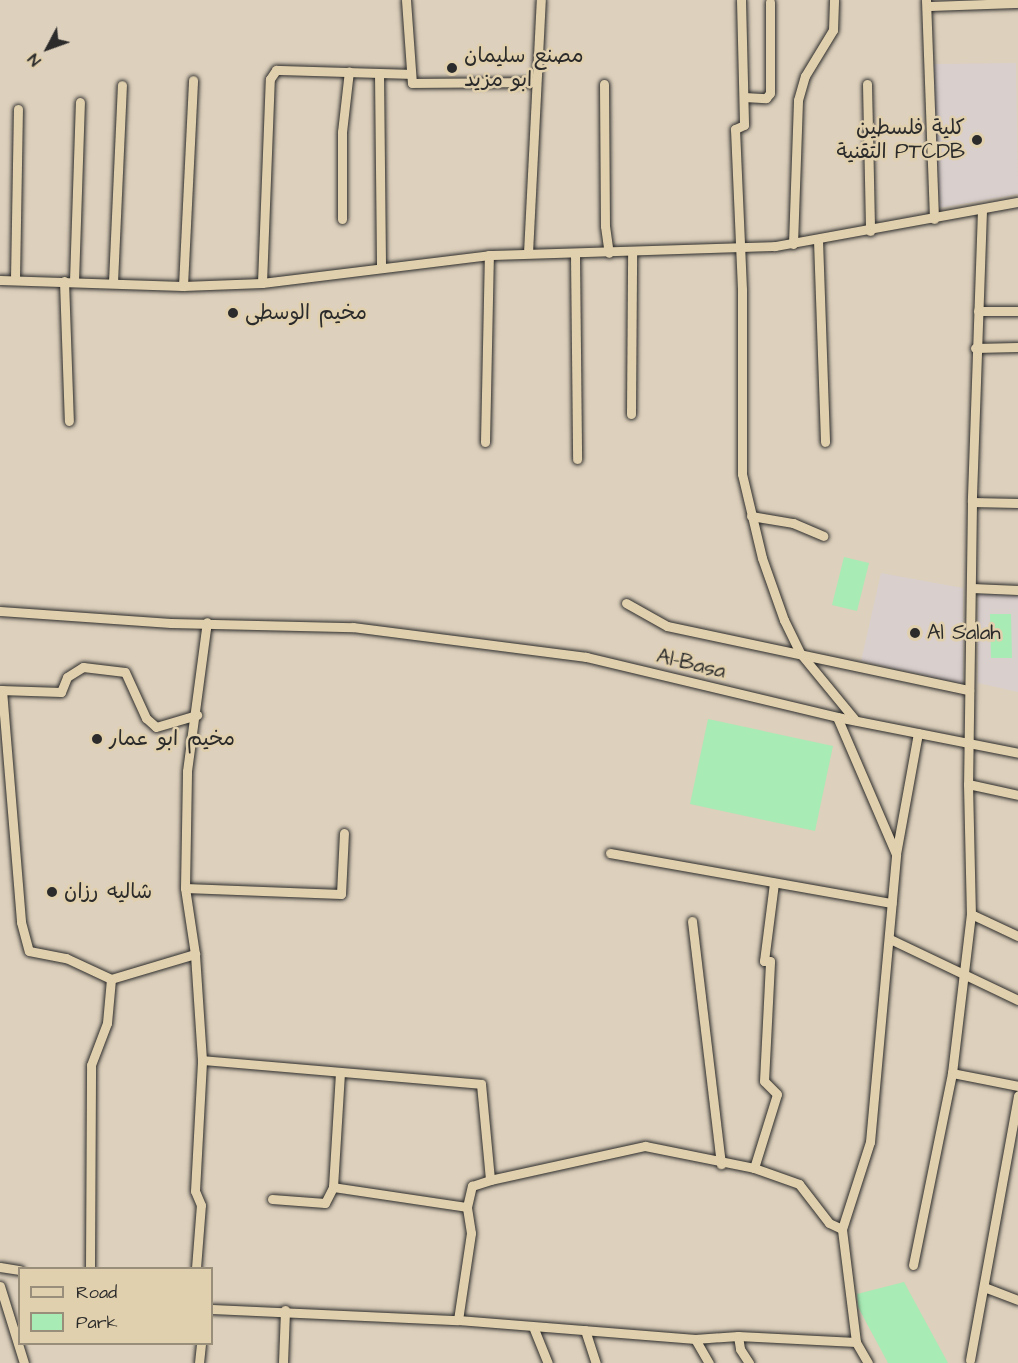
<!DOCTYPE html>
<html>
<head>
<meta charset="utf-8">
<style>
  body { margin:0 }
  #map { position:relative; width:1018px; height:1363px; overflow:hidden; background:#ddd0bc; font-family:"Architects Daughter","Playpen Sans Arabic",sans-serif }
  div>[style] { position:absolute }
  .built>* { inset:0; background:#d9cfcd }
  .green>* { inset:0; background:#a8ebb5 }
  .roads { filter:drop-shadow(0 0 2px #2b2b2b) drop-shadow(0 0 2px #2b2b2b) }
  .minor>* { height:9px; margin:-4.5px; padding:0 4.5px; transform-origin:4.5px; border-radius:4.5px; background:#e1d0ad }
  .dots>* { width:16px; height:16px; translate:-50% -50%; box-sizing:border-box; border:3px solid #e1d0ad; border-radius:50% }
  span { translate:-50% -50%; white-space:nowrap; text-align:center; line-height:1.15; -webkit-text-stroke:5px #e1d0ad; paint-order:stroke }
  .poi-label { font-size:21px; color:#2b2b2b }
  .left { translate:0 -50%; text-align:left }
  .right { translate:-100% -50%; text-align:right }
  .street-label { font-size:21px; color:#2b2b2b }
  .legend { position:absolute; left:18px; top:1267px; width:195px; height:78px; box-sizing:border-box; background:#e1d0ad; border:2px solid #988e79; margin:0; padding:8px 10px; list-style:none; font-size:18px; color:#2b2b2b }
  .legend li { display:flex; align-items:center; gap:12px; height:30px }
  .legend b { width:30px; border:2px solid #988e79 }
  .north { position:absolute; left:18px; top:18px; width:60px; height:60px; -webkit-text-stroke:4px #e1d0ad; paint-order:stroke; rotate:229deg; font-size:16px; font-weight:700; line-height:24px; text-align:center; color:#2b2b2b }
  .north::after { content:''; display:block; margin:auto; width:21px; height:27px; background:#2b2b2b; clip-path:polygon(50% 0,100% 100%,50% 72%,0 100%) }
</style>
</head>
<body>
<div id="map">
  <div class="built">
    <i style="clip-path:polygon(1016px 63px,1018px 194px,939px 208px,932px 64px)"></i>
    <i style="clip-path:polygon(881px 573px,963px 588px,963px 684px,861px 661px)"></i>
    <i style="clip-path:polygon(978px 592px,1018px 596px,1018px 692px,978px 683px)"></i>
  </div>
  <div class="green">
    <i style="clip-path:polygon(844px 557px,869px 563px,857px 611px,832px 605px)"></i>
    <i style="clip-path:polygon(990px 614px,1011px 614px,1012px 658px,991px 658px)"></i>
    <i style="clip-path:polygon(708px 719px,833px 746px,815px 831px,690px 804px)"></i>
    <i style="clip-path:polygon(904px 1282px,948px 1363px,888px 1363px,858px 1307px,857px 1294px)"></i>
  </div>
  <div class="roads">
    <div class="minor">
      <i style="left:406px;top:0;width:83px;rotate:85.9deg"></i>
      <i style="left:412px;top:83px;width:124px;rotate:-0.5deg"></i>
      <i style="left:741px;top:0;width:125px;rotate:88.6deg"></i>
      <i style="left:744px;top:125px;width:10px;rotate:156deg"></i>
      <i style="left:735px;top:129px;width:161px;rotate:87.5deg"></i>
      <i style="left:742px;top:290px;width:184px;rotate:90deg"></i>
      <i style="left:742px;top:474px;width:86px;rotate:76.6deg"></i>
      <i style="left:762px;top:558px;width:66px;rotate:70.5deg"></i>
      <i style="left:784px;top:620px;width:37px;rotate:64deg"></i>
      <i style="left:800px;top:653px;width:87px;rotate:50.6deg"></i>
      <i style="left:926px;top:0;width:219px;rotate:87.9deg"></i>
      <i style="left:927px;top:6px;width:91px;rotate:-1.9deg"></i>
      <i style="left:379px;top:73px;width:194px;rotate:89.4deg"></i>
      <i style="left:604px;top:84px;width:142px;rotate:89.6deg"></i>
      <i style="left:605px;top:226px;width:27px;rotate:82deg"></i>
      <i style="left:867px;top:84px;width:147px;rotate:88.8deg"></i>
      <i style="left:744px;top:97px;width:22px;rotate:3deg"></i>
      <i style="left:766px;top:98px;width:6px;rotate:-51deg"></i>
      <i style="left:770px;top:93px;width:91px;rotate:-90deg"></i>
      <i style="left:982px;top:210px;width:292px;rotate:92deg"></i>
      <i style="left:972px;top:502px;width:282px;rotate:90.8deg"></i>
      <i style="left:968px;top:784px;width:130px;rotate:88.7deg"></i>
      <i style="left:971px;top:914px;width:52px;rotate:25.1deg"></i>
      <i style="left:342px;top:219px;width:87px;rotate:-90deg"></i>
      <i style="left:342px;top:132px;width:61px;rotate:-83.5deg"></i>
      <i style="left:818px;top:240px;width:202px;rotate:88deg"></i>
      <i style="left:793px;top:244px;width:144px;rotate:-88deg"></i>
      <i style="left:798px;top:100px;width:25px;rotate:-74deg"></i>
      <i style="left:805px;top:76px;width:54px;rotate:-58.7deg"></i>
      <i style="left:833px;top:30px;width:30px;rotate:-88deg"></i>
      <i style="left:528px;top:253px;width:253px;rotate:-87.1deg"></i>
      <i style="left:575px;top:255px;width:204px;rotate:89.4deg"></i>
      <i style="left:15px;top:279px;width:170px;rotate:-89deg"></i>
      <i style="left:0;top:280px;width:183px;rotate:1.9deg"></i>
      <i style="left:183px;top:286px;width:79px;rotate:-2.2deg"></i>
      <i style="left:262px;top:283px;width:229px;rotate:-7deg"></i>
      <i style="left:489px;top:255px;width:286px;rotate:-1.8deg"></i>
      <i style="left:775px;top:246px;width:247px;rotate:-10.3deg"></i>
      <i style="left:64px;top:281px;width:140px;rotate:88deg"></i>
      <i style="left:74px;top:281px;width:179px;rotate:-88.1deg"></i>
      <i style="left:113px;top:282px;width:197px;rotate:-87.4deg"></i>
      <i style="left:262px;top:283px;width:204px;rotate:-87.8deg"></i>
      <i style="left:270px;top:79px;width:11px;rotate:-56deg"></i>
      <i style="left:276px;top:70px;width:133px;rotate:1.7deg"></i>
      <i style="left:183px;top:286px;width:206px;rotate:-87.2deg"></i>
      <i style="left:978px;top:311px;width:40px"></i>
      <i style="left:975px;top:348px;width:43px;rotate:-1.3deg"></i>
      <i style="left:631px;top:414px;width:162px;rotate:-89.6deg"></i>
      <i style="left:485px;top:442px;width:187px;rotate:-88.8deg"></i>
      <i style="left:972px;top:502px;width:46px;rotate:1.2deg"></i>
      <i style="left:751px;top:516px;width:43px;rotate:9.5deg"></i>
      <i style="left:793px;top:523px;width:33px;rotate:23deg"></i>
      <i style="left:972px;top:588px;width:46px;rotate:2.5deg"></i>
      <i style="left:626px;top:603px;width:47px;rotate:29.3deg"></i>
      <i style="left:667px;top:626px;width:309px;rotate:12deg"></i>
      <i style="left:0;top:611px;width:171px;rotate:4deg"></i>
      <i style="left:171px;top:623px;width:182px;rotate:1.3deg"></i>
      <i style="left:353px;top:627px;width:235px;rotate:7.3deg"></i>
      <i style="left:586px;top:657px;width:258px;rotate:13.4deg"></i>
      <i style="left:837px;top:717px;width:185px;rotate:11.2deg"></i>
      <i style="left:0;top:690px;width:61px;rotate:1.9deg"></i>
      <i style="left:61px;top:692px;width:16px;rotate:-68deg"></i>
      <i style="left:67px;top:677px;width:19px;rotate:-32deg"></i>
      <i style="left:83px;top:667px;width:42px;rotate:6.8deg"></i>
      <i style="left:125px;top:672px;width:51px;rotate:65.5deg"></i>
      <i style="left:146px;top:718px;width:13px;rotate:42deg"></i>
      <i style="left:156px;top:727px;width:43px;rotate:-16.3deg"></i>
      <i style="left:2px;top:690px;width:233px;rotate:85.3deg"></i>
      <i style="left:21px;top:922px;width:30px;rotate:75deg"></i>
      <i style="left:29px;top:951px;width:38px;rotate:11deg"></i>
      <i style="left:66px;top:958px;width:50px;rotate:25deg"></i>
      <i style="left:111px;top:979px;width:88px;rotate:-16.6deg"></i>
      <i style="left:837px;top:717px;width:149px;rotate:66.7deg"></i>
      <i style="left:968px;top:784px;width:51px;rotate:12.4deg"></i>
      <i style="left:610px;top:853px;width:286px;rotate:10.1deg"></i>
      <i style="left:185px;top:888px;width:156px;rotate:2.2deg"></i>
      <i style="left:341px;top:894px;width:61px;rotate:-87.2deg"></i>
      <i style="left:692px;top:921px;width:245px;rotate:83.2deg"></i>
      <i style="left:890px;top:939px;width:142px;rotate:25.5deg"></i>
      <i style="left:202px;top:1060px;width:280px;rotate:4.9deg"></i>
      <i style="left:481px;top:1084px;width:96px;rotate:84.6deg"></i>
      <i style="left:952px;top:1073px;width:67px;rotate:11.1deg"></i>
      <i style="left:754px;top:1168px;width:77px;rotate:-72.7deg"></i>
      <i style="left:777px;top:1094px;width:18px;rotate:-135deg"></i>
      <i style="left:764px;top:1081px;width:120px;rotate:-87.1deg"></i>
      <i style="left:770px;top:961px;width:6px;rotate:180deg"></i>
      <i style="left:764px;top:961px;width:79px;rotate:-82.7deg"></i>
      <i style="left:333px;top:1187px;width:115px;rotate:-86.5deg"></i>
      <i style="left:272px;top:1199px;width:53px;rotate:4.3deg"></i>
      <i style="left:325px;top:1203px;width:18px;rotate:-63deg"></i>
      <i style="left:333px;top:1187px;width:135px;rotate:8.5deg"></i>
      <i style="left:913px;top:1265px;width:196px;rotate:-78.5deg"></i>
      <i style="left:952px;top:1073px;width:160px;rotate:-83.2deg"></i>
      <i style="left:0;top:1267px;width:20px;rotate:9deg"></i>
      <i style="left:90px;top:1268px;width:203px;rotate:-89.7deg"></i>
      <i style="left:91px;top:1065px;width:45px;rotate:-69.1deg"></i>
      <i style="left:107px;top:1023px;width:44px;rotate:-84.8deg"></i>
      <i style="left:196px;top:1268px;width:63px;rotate:-85.5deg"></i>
      <i style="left:201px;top:1205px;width:15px;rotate:-113deg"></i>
      <i style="left:195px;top:1191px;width:131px;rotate:-86.9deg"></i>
      <i style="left:202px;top:1060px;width:106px;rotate:-93.8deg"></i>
      <i style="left:195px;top:954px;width:67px;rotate:-98.6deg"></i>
      <i style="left:185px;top:888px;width:117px;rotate:-89deg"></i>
      <i style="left:187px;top:771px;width:150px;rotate:-82.4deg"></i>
      <i style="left:0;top:1286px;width:81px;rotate:72.7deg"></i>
      <i style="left:984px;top:1287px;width:36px;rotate:21deg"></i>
      <i style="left:212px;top:1309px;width:246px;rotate:2.6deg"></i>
      <i style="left:458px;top:1320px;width:238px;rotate:4.6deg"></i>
      <i style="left:695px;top:1339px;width:43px;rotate:-4deg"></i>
      <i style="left:738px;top:1336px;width:118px;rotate:2.9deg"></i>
      <i style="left:458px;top:1320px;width:88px;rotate:-81.5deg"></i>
      <i style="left:471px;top:1233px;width:26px;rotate:-99deg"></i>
      <i style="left:467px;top:1207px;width:22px;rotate:-77deg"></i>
      <i style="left:472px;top:1186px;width:19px;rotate:-18deg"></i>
      <i style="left:490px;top:1180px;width:159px;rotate:-12.4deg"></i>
      <i style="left:645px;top:1146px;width:111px;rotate:11.4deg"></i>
      <i style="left:754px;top:1168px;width:48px;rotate:19.6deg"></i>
      <i style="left:799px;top:1184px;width:49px;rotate:52.4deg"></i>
      <i style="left:829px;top:1223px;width:14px;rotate:25deg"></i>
      <i style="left:534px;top:1329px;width:37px;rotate:68deg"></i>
      <i style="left:585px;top:1330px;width:35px;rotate:72deg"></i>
      <i style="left:738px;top:1336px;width:13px;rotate:81deg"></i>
      <i style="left:740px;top:1349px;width:17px;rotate:57deg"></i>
      <i style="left:695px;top:1339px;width:28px;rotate:60deg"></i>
      <i style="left:970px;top:1360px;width:269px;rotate:-79.7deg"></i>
      <i style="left:199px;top:1363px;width:19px;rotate:-84deg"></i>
      <i style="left:283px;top:1363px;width:53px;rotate:-87.8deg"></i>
      <i style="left:868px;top:1363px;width:24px;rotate:-120deg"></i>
      <i style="left:856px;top:1342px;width:114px;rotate:-97.1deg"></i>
      <i style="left:842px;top:1229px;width:91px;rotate:-72.2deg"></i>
      <i style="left:870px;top:1142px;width:289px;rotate:-84.8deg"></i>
      <i style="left:896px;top:854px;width:123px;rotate:-79.7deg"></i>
    </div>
  </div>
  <div class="dots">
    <i style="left:452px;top:68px;background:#2b2b2b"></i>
    <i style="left:977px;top:140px;background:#2b2b2b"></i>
    <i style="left:233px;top:313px;background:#2b2b2b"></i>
    <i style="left:915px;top:633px;background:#2b2b2b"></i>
    <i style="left:97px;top:739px;background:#2b2b2b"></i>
    <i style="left:52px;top:892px;background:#2b2b2b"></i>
  </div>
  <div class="poi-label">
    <span class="left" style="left:464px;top:68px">مصنع سليمان<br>ابو مزيد</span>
    <span class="right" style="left:965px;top:140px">كلية فلسطين<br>التقنية PTCDB</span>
    <span class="left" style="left:245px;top:313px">مخيم الوسطى</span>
    <span class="left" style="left:927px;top:633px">Al Salah</span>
    <span class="left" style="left:109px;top:739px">مخيم ابو عمار</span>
    <span class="left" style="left:64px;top:892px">شاليه رزان</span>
  </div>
  <div class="street-label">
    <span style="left:691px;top:664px;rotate:13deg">Al-Basa</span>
  </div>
  <ul class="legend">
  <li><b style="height:8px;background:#e1d0ad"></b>Road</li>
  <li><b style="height:16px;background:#a8ebb5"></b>Park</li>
  </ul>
  <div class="north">N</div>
</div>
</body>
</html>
